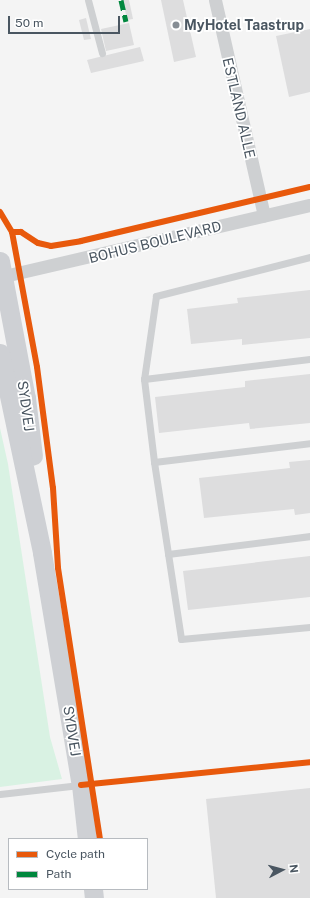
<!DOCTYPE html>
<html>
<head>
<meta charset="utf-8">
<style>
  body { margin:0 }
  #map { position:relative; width:310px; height:898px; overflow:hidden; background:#f4f4f4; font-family:"Public Sans",sans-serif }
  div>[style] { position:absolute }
  .green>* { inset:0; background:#d9f2e3 }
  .building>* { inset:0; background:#ddddde }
  .service>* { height:7px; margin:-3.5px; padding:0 3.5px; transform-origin:3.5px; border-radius:3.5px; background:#ced0d2 }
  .minor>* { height:13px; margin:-6.5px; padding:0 6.5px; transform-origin:6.5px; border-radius:6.5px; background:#ced0d2 }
  .secondary>* { height:19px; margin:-9.5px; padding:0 9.5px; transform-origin:9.5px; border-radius:9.5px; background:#ced0d4 }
  .quiet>* { height:5px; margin-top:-2.5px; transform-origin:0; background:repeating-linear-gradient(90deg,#00873e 0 10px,transparent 0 15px) }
  .cycleway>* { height:6px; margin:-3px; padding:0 3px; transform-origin:3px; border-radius:3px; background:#e8590c }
  .dots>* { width:11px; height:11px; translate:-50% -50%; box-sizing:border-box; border:2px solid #fff; border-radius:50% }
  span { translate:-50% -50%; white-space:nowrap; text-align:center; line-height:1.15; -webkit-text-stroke:3.5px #fff; paint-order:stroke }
  .poi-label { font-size:14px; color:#4a5661; font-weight:700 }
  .left { translate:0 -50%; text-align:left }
  .street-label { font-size:14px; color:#4a5661 }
  .legend { position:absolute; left:8px; top:838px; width:140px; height:52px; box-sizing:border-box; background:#fff; border:1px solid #b7bbc0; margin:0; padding:5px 7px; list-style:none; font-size:12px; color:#4a5661 }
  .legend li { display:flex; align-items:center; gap:8px; height:20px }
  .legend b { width:20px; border:1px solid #b7bbc0 }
  .north { position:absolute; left:262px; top:850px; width:40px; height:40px; -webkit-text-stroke:3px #fff; paint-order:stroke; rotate:84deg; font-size:11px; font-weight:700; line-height:16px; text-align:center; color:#4a5661 }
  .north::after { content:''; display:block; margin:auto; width:14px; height:18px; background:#4a5661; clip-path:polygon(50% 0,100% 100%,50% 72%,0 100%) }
  .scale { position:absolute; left:8px; top:16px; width:112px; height:18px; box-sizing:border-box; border:2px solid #4a5661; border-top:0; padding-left:5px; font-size:12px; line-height:14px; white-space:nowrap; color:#4a5661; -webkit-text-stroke:3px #fff; paint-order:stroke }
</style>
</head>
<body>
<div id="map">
  <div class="green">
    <i style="clip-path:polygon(0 428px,8px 464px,50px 737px,62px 779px,0 787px)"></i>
  </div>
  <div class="building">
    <i style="clip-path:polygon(123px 0,129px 0,133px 19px,127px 20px)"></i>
    <i style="clip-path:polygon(161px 0,183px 0,196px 57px,174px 62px)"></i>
    <i style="clip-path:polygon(86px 18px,91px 39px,84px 40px,79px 20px)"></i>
    <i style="clip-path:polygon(129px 23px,134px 45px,106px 51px,101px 29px)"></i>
    <i style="clip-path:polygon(310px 29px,310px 92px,289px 97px,276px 36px)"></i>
    <i style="clip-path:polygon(140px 47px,144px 61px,91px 73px,87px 60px)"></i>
    <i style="clip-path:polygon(310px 290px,310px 338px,242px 345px,242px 339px,191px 344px,187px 309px,238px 303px,237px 298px)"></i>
    <i style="clip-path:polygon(310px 374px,310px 423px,250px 429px,249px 423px,159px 433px,155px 397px,245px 387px,245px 381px)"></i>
    <i style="clip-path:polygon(310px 460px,310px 513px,295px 515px,294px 509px,204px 518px,199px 478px,290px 468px,289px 462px)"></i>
    <i style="clip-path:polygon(310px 556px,310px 597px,188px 610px,183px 571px)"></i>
    <i style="clip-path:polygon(310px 788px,310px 898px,216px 898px,206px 799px)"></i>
  </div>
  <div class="service">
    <i style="left:88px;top:0;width:55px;rotate:75.2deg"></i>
    <i style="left:310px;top:257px;width:159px;rotate:165.8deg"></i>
    <i style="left:156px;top:296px;width:84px;rotate:98.2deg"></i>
    <i style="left:144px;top:379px;width:84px;rotate:83.1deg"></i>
    <i style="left:154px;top:462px;width:179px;rotate:81.3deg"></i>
    <i style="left:181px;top:639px;width:130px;rotate:-5.3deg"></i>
    <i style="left:144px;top:379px;width:167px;rotate:-6.9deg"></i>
    <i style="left:154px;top:462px;width:157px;rotate:-6.9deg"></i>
    <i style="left:168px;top:554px;width:143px;rotate:-7.2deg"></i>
    <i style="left:0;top:794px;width:80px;rotate:-6.5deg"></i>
  </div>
  <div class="minor">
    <i style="left:215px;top:0;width:221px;rotate:77.2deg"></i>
    <i style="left:0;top:277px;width:318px;rotate:-13.1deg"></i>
  </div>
  <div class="secondary">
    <i style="left:0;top:261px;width:139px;rotate:79.3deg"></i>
    <i style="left:26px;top:398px;width:58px;rotate:83.1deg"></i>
    <i style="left:0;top:353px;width:204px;rotate:78.1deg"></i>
    <i style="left:42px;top:553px;width:235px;rotate:80.5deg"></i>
    <i style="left:81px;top:785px;width:54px;rotate:83.7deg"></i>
    <i style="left:93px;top:889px;width:9px;rotate:84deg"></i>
  </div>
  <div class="quiet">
    <i style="left:121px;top:0;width:22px;rotate:77deg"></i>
  </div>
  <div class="cycleway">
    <i style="left:0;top:212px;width:23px;rotate:59deg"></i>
    <i style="left:12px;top:232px;width:137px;rotate:79.5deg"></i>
    <i style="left:37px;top:367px;width:122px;rotate:82.5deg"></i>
    <i style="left:53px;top:488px;width:80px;rotate:86.4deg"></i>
    <i style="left:58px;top:568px;width:274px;rotate:81.2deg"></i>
    <i style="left:12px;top:232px;width:9px"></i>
    <i style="left:21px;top:232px;width:20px;rotate:33deg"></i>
    <i style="left:38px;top:243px;width:13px;rotate:13deg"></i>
    <i style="left:51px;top:246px;width:30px;rotate:-9deg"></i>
    <i style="left:81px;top:241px;width:235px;rotate:-13.3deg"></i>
    <i style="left:81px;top:785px;width:230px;rotate:-5.7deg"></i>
  </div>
  <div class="dots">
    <i style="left:176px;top:25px;background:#868d94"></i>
  </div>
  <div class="poi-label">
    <span class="left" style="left:184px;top:25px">MyHotel Taastrup</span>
  </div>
  <div class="street-label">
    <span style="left:239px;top:108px;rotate:77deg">ESTLAND ALLE</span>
    <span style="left:155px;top:242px;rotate:-14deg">BOHUS BOULEVARD</span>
    <span style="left:26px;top:406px;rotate:82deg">SYDVEJ</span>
    <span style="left:72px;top:731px;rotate:81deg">SYDVEJ</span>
  </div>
  <ul class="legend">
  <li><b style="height:5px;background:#e8590c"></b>Cycle path</li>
  <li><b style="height:5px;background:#00873e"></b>Path</li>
  </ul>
  <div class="north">N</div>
  <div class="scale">50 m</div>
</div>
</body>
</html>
